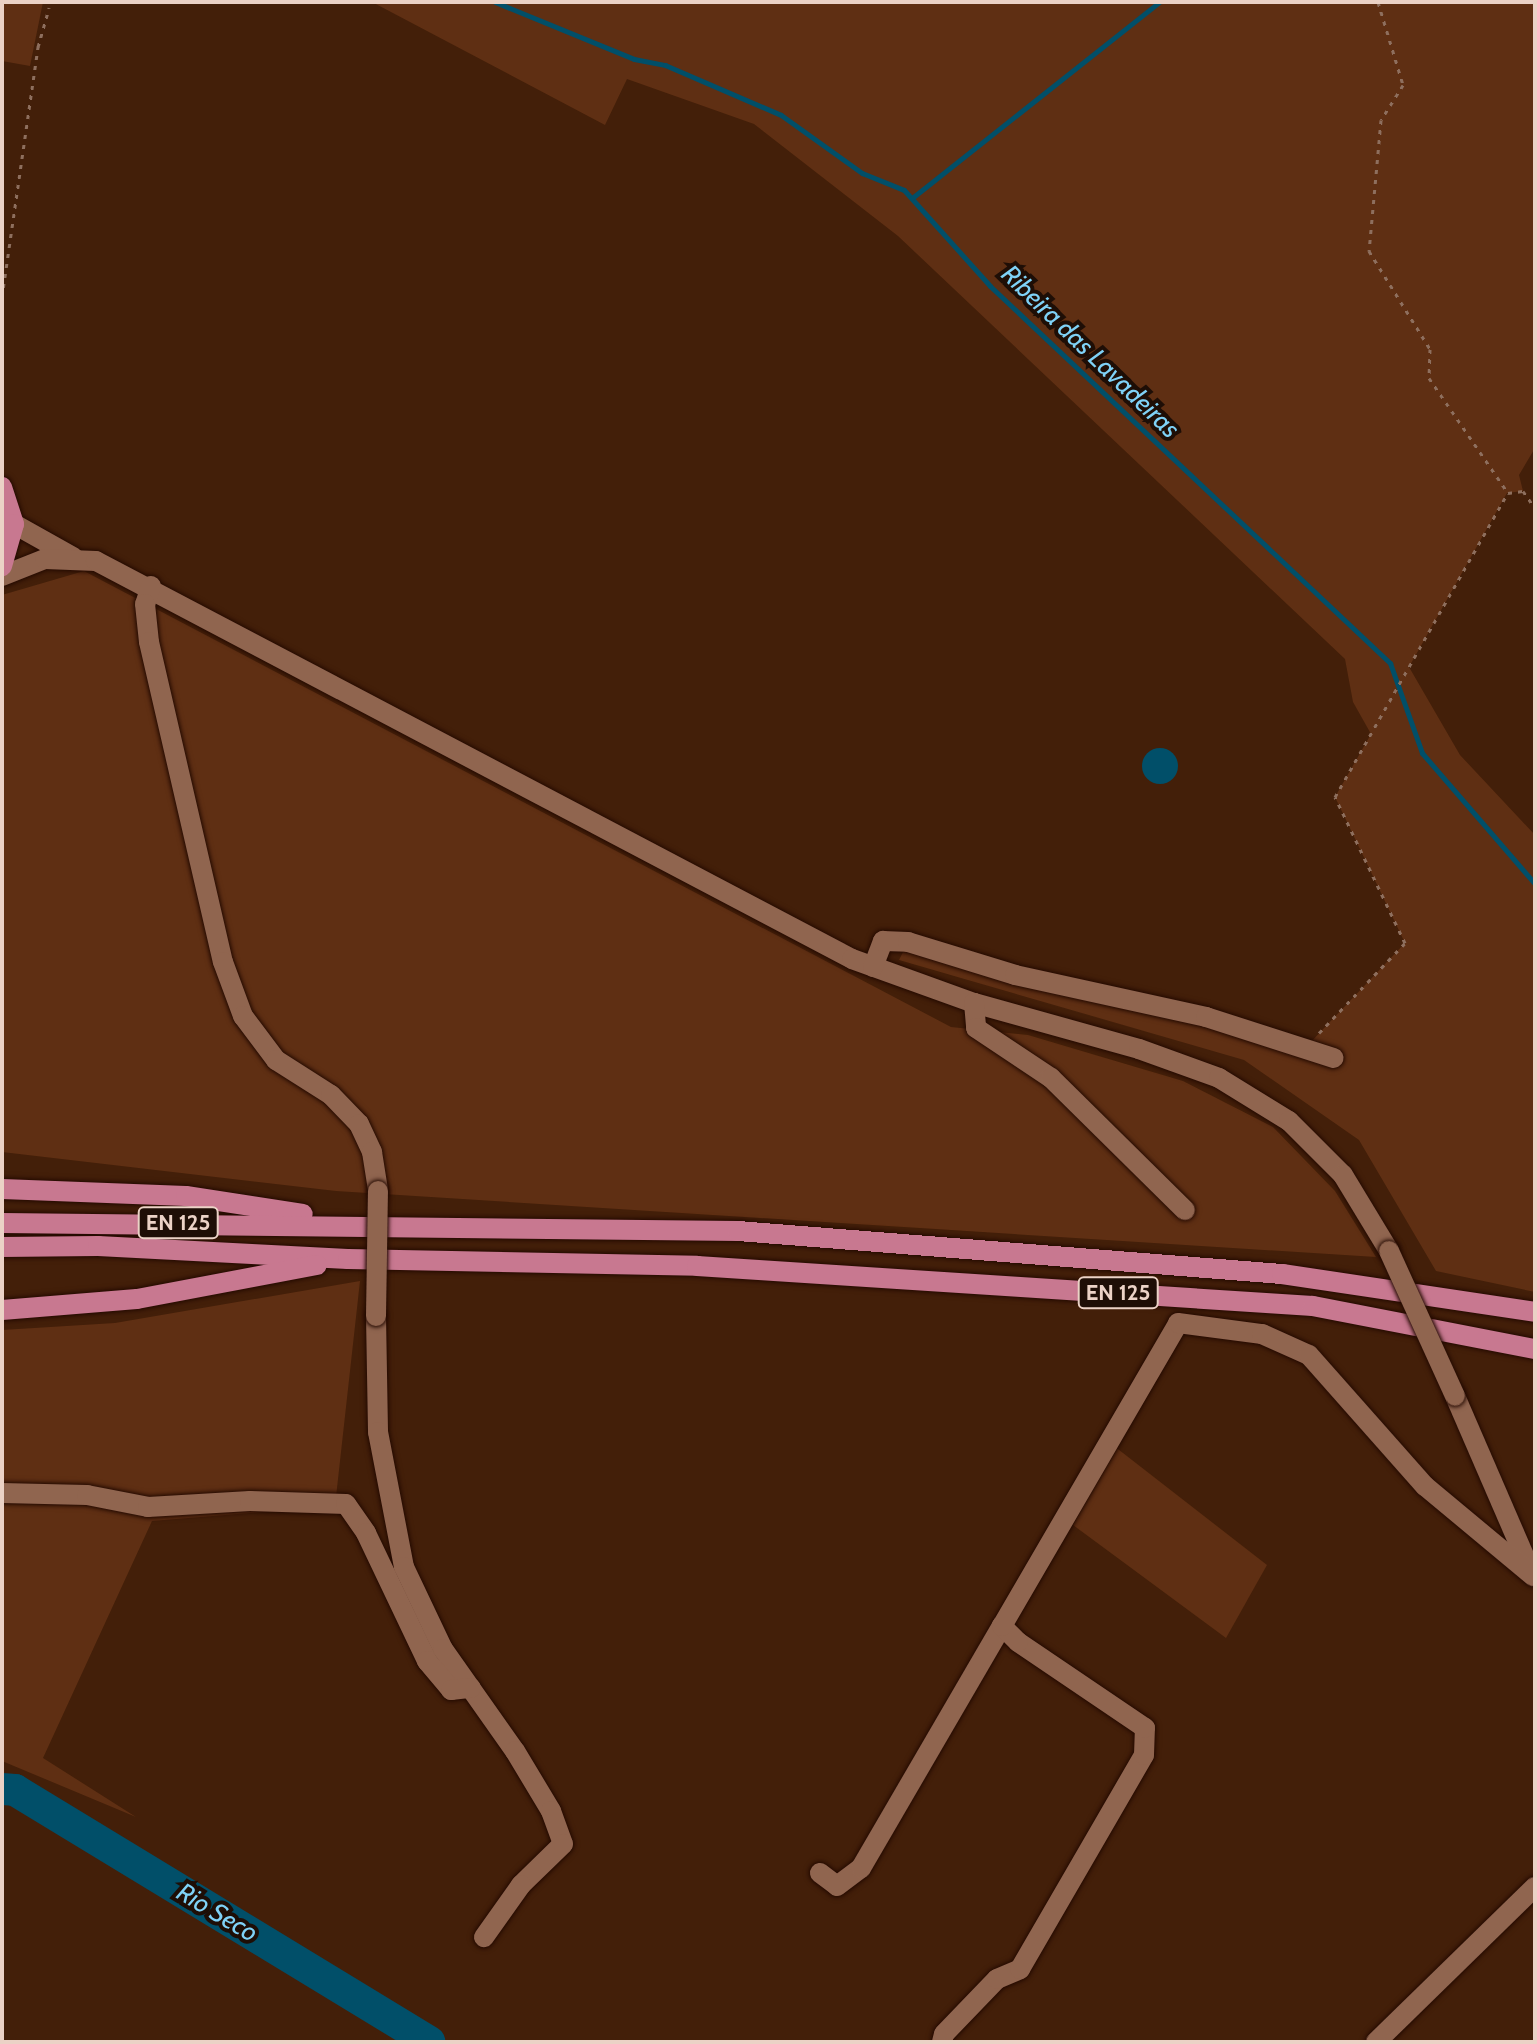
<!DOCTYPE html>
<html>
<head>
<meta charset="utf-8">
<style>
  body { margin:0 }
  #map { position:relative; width:1537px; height:2044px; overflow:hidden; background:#431f09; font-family:Cabin,sans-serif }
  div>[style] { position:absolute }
  .green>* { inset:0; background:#5f2f13 }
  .water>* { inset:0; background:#014f69 }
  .round { border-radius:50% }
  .stream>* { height:5px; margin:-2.5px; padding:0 2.5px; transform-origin:2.5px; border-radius:2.5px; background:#014f69 }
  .river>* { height:32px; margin:-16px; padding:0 16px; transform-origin:16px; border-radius:16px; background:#014f69 }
  .path>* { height:3px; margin-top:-1.5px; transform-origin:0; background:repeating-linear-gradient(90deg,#8e6f5e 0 4px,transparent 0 10px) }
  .roads { filter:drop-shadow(0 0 2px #240a00) drop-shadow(0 0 2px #240a00) }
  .minor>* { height:20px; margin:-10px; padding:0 10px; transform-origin:10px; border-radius:10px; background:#90654f }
  .major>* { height:20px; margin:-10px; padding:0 10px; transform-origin:10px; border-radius:10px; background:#c87890 }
  .bridges { filter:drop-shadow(0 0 2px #240a00) drop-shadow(0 0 2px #240a00) }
  .minor-bridge>* { height:20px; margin:-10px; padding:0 10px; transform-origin:10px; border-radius:10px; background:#90654f }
  span { translate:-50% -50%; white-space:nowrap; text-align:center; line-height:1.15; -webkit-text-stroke:8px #1e0e06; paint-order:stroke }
  .shield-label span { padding:2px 6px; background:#1e0e06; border:2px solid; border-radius:6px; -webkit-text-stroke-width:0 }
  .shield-label { font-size:22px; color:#ebd2c6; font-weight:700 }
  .water-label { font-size:26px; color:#7fd2f7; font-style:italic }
  .frame { position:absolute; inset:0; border:4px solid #ebd2c6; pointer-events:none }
</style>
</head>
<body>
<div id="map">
  <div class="green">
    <i style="clip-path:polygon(2px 2px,43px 2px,30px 66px,2px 61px)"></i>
    <i style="clip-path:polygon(372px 2px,1535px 2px,1535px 448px,1519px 475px,1523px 491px,1507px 493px,1409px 667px,1460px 755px,1535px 835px,1535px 1292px,1436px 1271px,1359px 1140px,1244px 1060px,899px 960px,908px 942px,1308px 1045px,1405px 943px,1335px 797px,1371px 734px,1353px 702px,1345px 659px,898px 236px,754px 124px,627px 79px,605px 125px)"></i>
    <i style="clip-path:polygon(84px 571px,951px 1027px,1028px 1035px,1183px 1081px,1273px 1127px,1335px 1191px,1376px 1257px,336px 1191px,2px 1152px,2px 595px)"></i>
    <i style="clip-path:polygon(360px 1281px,335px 1506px,152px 1521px,43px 1758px,136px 1817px,2px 1761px,2px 1330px,115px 1323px)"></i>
    <i style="clip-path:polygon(1114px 1446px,1267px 1565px,1226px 1638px,1073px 1525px)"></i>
  </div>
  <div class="water">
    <i class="round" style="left:1142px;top:748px;width:36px;height:36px"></i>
  </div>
  <div class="stream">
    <i style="left:495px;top:2px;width:150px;rotate:22.3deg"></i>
    <i style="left:634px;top:59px;width:32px;rotate:11deg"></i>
    <i style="left:665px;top:65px;width:126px;rotate:23.3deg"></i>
    <i style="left:781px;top:115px;width:100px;rotate:35.6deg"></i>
    <i style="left:862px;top:173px;width:45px;rotate:22deg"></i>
    <i style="left:904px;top:190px;width:129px;rotate:48.1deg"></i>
    <i style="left:990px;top:286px;width:550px;rotate:43.3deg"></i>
    <i style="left:1390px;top:663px;width:96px;rotate:70.4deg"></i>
    <i style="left:1422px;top:753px;width:173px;rotate:49.2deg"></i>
    <i style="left:912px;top:198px;width:315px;rotate:-38.4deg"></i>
  </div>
  <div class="river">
    <i style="left:2px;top:1789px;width:13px;rotate:4deg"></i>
    <i style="left:15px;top:1790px;width:485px;rotate:31.3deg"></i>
  </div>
  <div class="path">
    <i style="left:1378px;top:2px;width:87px;rotate:73.2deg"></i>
    <i style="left:1403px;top:85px;width:41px;rotate:122.2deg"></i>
    <i style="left:1381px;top:120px;width:132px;rotate:95.2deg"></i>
    <i style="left:1369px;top:251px;width:115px;rotate:58.1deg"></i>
    <i style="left:1430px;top:349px;width:29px;rotate:92deg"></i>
    <i style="left:1429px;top:378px;width:140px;rotate:55.5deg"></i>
    <i style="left:2px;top:297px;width:253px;rotate:-81.8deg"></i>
    <i style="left:38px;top:47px;width:41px;rotate:-74.2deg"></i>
    <i style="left:1319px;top:1033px;width:124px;rotate:-46.3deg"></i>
    <i style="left:1405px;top:943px;width:162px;rotate:-115.6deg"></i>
    <i style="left:1335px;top:797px;width:350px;rotate:-60.4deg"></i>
    <i style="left:1508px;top:493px;width:15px;rotate:-8deg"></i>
    <i style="left:1523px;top:491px;width:21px;rotate:55deg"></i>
  </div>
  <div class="roads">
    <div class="minor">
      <i style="left:14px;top:524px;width:68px;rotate:29.2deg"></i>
      <i style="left:2px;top:576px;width:46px;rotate:-21.6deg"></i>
      <i style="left:45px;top:559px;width:51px;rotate:2.2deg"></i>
      <i style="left:96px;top:561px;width:854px;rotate:27.76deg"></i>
      <i style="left:852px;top:959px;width:130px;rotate:19.8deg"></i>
      <i style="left:974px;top:1003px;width:171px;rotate:15.6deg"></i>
      <i style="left:1139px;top:1049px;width:85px;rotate:19.9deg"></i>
      <i style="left:1219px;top:1078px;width:82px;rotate:31.6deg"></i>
      <i style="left:1289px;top:1121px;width:76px;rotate:45deg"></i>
      <i style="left:1343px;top:1175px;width:89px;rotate:58.8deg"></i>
      <i style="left:151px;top:586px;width:19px;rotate:108deg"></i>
      <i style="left:145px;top:604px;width:38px;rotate:84deg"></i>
      <i style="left:149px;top:642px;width:328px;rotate:77deg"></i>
      <i style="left:223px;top:962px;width:58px;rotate:69.7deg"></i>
      <i style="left:243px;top:1016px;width:55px;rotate:53.1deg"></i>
      <i style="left:276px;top:1060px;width:65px;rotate:32.5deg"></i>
      <i style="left:331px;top:1095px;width:40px;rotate:46deg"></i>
      <i style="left:359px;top:1124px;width:31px;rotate:65deg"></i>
      <i style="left:372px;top:1152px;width:39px;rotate:81deg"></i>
      <i style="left:873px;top:967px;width:28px;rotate:-69deg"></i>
      <i style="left:883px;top:941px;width:25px;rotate:2deg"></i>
      <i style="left:908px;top:942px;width:112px;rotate:17.1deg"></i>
      <i style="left:1015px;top:975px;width:196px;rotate:12.4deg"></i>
      <i style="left:1206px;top:1017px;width:134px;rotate:17.8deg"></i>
      <i style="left:974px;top:1003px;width:25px;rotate:85deg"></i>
      <i style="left:976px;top:1028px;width:90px;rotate:33.7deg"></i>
      <i style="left:1051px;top:1078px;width:188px;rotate:44.6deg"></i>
      <i style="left:376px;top:1316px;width:116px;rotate:89deg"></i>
      <i style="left:378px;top:1432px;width:137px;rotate:79.1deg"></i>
      <i style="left:404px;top:1567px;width:91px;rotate:64.6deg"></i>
      <i style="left:443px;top:1649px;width:125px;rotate:54.8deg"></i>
      <i style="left:515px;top:1751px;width:70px;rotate:59deg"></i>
      <i style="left:551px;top:1811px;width:35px;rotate:70deg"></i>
      <i style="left:563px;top:1844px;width:59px;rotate:135.7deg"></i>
      <i style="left:521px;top:1885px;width:64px;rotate:125.4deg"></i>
      <i style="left:1455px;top:1396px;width:184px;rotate:66.6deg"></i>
      <i style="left:2px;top:1493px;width:85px;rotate:1.3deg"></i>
      <i style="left:87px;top:1495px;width:62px;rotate:11.1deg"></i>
      <i style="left:148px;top:1507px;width:102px;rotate:-3.4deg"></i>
      <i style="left:250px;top:1501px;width:96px;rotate:1.8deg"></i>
      <i style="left:346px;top:1504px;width:35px;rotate:55deg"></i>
      <i style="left:366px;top:1533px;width:142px;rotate:64.5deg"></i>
      <i style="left:427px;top:1661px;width:38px;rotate:50deg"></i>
      <i style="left:451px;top:1690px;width:20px;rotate:-6deg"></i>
      <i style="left:820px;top:1873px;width:21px;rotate:37deg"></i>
      <i style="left:837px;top:1886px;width:30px;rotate:-37deg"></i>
      <i style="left:861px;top:1868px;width:280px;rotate:-59.8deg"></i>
      <i style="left:942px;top:2042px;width:8px;rotate:-76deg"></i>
      <i style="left:944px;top:2034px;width:76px;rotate:-46.1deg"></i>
      <i style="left:997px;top:1979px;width:25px;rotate:-23deg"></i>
      <i style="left:1020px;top:1969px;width:247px;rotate:-59.9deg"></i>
      <i style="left:1144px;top:1755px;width:27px;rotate:-88deg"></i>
      <i style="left:1145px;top:1728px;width:153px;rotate:-145.9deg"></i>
      <i style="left:1018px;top:1642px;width:23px;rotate:-135deg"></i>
      <i style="left:1002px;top:1626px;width:350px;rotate:-59.8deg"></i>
      <i style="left:1178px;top:1323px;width:85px;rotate:7.5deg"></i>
      <i style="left:1262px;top:1334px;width:51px;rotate:24.1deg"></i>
      <i style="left:1309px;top:1355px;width:175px;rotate:48.5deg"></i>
      <i style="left:1425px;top:1486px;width:141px;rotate:39.8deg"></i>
      <i style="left:1376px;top:2042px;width:222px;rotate:-44.3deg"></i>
    </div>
    <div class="major">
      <i style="left:2px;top:487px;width:39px;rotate:72deg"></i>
      <i style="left:14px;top:524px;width:44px;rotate:105.9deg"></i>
      <i style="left:2px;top:1189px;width:184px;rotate:2.2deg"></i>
      <i style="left:186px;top:1196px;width:118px;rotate:8.7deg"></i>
      <i style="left:2px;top:1223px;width:736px;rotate:0.62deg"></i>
      <i style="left:738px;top:1231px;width:546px;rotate:4.52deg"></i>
      <i style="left:1282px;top:1274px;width:256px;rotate:8.5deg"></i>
      <i style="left:2px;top:1247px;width:96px;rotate:-0.6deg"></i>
      <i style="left:98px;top:1246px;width:250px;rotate:3deg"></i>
      <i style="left:348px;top:1259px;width:349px;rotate:1.1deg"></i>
      <i style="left:697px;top:1266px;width:617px;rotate:3.72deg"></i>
      <i style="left:1313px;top:1306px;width:226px;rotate:11deg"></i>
      <i style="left:2px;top:1310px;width:135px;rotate:-4.7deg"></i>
      <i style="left:137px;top:1299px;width:183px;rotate:-10.7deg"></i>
    </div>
  </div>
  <div class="bridges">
    <div class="minor-bridge">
      <i style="left:1389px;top:1251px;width:159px;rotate:65.5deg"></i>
      <i style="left:376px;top:1316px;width:125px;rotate:-89.1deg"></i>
    </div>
  </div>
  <div class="shield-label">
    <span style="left:178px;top:1223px">EN 125</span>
    <span style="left:1118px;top:1293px">EN 125</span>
  </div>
  <div class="water-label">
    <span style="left:1090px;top:352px;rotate:44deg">Ribeira das Lavadeiras</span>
    <span style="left:217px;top:1913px;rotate:31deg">Rio Seco</span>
  </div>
  <div class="frame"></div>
</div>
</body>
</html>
